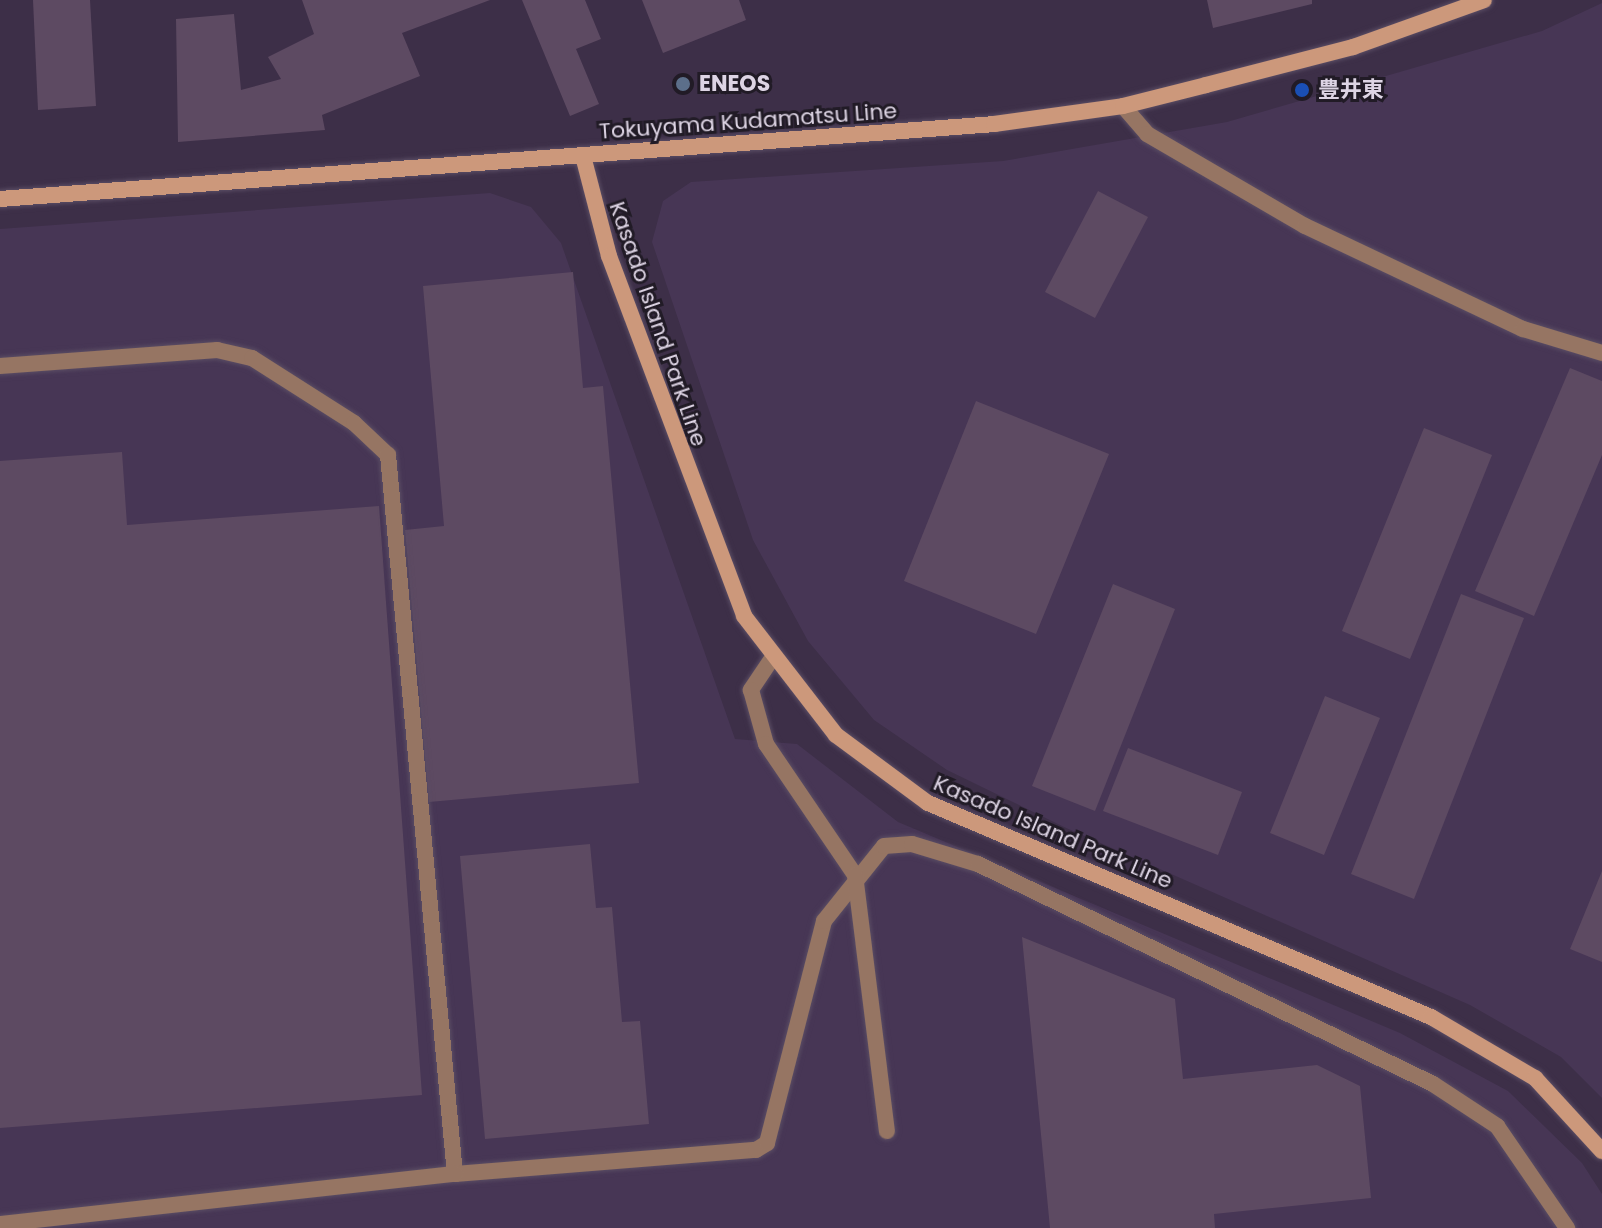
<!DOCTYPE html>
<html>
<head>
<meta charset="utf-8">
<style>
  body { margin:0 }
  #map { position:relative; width:1602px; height:1228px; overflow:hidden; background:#3d2f48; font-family:Poppins,"Noto Sans JP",sans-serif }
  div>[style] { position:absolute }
  .built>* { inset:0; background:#473655 }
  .building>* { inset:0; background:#5d4a62 }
  .roads { filter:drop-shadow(0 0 2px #5a4d64) drop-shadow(0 0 2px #5a4d64) }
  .service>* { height:16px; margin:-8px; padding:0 8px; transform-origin:8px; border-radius:8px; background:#967563 }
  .secondary>* { height:16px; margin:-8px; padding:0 8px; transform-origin:8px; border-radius:8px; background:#cc987b }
  .dots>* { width:22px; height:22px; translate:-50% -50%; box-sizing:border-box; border:4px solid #211b26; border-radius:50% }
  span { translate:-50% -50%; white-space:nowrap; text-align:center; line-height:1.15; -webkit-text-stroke:6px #211b26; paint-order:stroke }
  .poi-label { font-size:22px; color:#ddd4e4; font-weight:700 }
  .left { translate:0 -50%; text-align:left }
  .street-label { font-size:22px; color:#ddd4e4 }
</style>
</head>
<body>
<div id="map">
  <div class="built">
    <i style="clip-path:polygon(1602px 3px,1602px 1098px,1561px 1057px,1470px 1005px,1064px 827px,947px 770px,874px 720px,808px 641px,753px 540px,652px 242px,663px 201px,691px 182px,1003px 161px,1227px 122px,1542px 31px)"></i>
    <i style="clip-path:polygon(490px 193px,531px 207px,561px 243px,735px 739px,797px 744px,898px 822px,1400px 1033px,1508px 1091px,1582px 1163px,1602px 1194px,1602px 1228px,0 1228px,0 229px)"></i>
  </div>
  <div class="building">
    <i style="clip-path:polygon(33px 0,90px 0,96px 106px,38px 110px)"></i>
    <i style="clip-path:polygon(302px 0,490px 0,402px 33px,420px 76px,322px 115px,325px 130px,178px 142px,176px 19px,234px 14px,241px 90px,281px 79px,268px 57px,314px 34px)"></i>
    <i style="clip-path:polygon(522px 0,585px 0,601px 39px,576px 49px,599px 104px,570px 116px)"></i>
    <i style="clip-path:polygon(642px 0,739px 0,746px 20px,663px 53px)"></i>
    <i style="clip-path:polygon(1207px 0,1312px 0,1312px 4px,1213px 28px)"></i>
    <i style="clip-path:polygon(1098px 191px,1148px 217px,1095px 318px,1045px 292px)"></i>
    <i style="clip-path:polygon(573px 272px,583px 388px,603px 386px,639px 783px,429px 802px,405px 530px,444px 526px,423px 286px)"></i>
    <i style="clip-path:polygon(1570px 368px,1602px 381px,1602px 455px,1534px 616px,1475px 591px)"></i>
    <i style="clip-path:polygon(976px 401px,1109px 454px,1036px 634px,904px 581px)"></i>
    <i style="clip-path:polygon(1424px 428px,1492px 455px,1410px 659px,1342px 631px)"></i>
    <i style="clip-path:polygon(122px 452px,127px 525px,379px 506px,422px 1095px,0 1128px,0 461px)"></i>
    <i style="clip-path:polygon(1113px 584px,1175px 609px,1095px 811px,1032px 786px)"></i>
    <i style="clip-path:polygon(1461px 594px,1524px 618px,1414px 899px,1351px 874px)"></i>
    <i style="clip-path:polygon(1325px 696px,1380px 718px,1324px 855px,1270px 833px)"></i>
    <i style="clip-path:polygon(1128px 748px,1242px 792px,1218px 855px,1103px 811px)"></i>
    <i style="clip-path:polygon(590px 844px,596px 908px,612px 907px,622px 1022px,640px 1021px,649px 1124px,485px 1139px,460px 856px)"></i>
    <i style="clip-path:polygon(1602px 871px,1602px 962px,1570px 949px)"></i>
    <i style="clip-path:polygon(1022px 937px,1175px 999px,1183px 1079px,1317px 1065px,1360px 1086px,1371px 1198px,1214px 1214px,1215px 1228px,1050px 1228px)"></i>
  </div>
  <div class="roads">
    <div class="service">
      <i style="left:1123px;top:106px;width:37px;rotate:49deg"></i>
      <i style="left:1147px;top:134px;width:183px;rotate:30.2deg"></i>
      <i style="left:1305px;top:226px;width:241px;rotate:25.3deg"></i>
      <i style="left:1523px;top:329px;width:83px;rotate:16.9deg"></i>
      <i style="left:0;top:366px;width:218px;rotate:-4.2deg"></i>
      <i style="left:217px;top:350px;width:36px;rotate:13deg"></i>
      <i style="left:252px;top:358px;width:121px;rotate:32.5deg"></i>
      <i style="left:354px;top:423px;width:47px;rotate:43.3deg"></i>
      <i style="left:388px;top:455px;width:722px;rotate:84.68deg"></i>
      <i style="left:455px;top:1174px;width:302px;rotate:-4.6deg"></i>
      <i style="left:756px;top:1150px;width:13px;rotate:-32deg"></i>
      <i style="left:767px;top:1143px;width:229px;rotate:-75.6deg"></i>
      <i style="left:824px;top:921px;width:96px;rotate:-51.3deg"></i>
      <i style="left:884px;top:846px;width:28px;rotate:-4deg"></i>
      <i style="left:912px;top:844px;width:69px;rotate:16.9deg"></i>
      <i style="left:978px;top:864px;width:505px;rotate:25.8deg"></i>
      <i style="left:1433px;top:1084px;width:77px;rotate:33.3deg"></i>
      <i style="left:1497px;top:1126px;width:124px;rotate:55.5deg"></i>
      <i style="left:773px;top:657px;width:40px;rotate:124deg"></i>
      <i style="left:751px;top:690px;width:56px;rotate:74.5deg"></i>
      <i style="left:766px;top:744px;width:158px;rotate:55.8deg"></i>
      <i style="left:855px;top:875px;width:258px;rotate:82.9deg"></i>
      <i style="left:0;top:1224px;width:458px;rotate:-6.3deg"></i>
    </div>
    <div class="secondary">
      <i style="left:583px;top:156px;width:103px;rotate:75.4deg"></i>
      <i style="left:609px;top:256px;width:384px;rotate:69.4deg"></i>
      <i style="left:744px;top:616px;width:150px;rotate:52.3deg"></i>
      <i style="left:836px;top:735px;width:114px;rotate:36.5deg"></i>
      <i style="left:928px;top:803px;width:547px;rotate:23.05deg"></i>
      <i style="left:1431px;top:1017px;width:121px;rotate:30.4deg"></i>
      <i style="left:1535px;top:1078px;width:99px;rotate:47.5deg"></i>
      <i style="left:0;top:199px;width:997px;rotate:-4.31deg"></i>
      <i style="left:994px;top:124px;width:130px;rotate:-7.9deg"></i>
      <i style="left:1123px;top:106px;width:86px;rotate:-14.2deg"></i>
      <i style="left:1206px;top:85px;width:152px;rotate:-14.5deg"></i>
      <i style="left:1353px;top:47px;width:139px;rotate:-19.7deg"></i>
    </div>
  </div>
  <div class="dots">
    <i style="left:683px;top:84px;background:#5c6f8a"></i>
    <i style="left:1302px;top:90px;background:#1a4fb4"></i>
  </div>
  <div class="poi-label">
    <span class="left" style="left:699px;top:84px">ENEOS</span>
    <span class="left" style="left:1318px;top:90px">豊井東</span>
  </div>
  <div class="street-label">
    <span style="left:748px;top:121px;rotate:-4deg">Tokuyama Kudamatsu Line</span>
    <span style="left:658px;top:324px;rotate:71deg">Kasado Island Park Line</span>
    <span style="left:1053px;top:832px;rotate:23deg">Kasado Island Park Line</span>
  </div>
</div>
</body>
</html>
